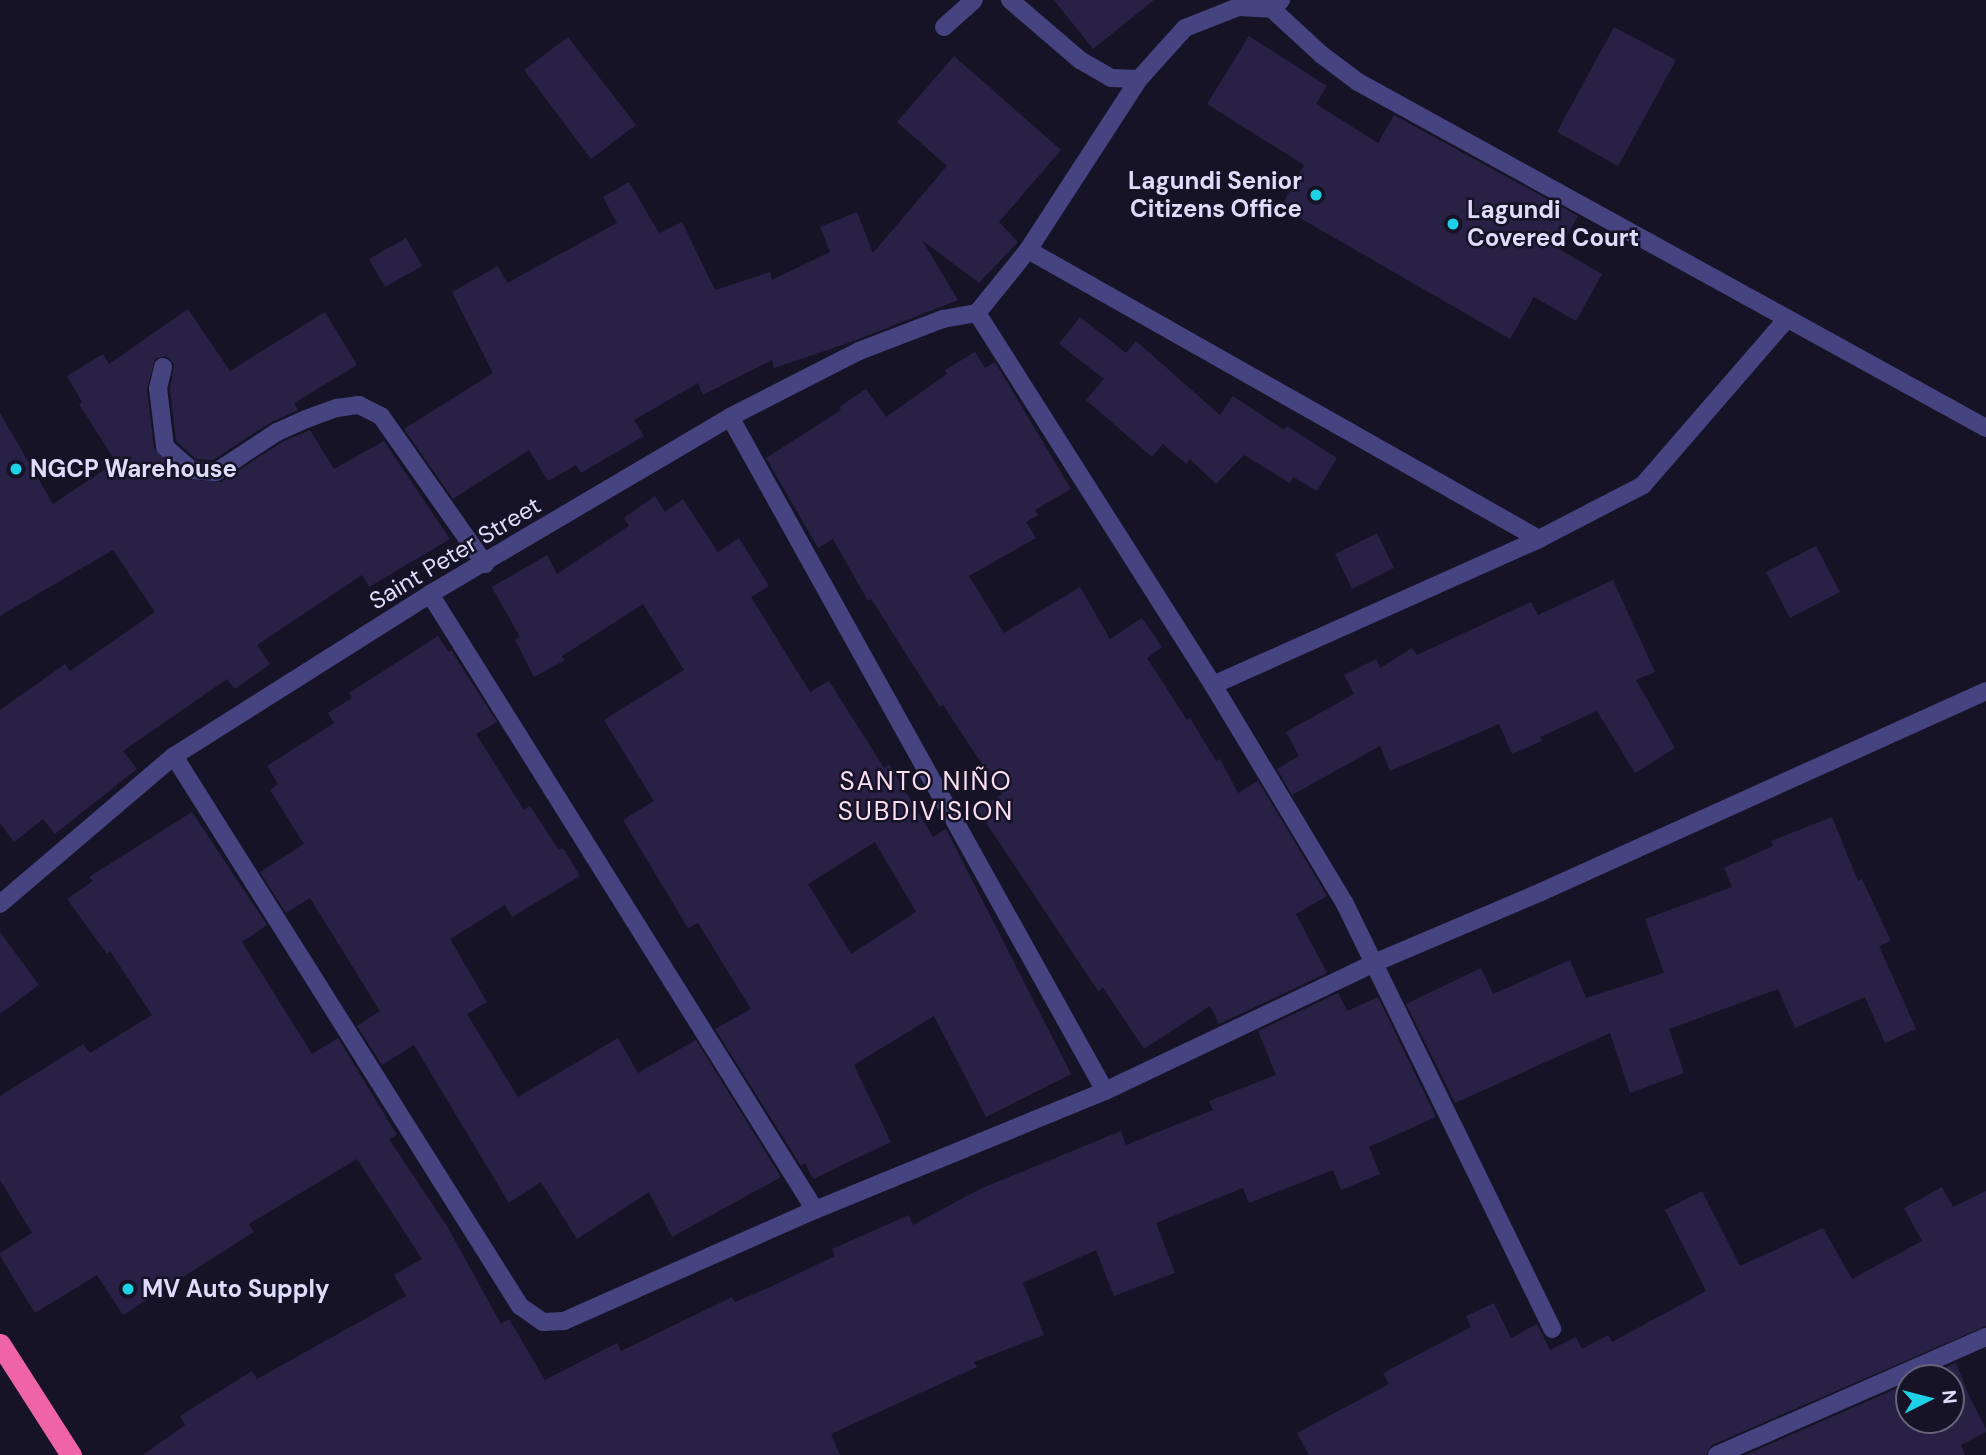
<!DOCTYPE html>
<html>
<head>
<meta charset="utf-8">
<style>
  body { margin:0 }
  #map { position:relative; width:1986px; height:1455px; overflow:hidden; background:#161326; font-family:"DM Sans",sans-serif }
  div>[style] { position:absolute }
  .building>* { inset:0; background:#282145 }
  .minor>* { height:18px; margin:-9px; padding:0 9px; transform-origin:9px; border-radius:9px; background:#454380 }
  .highway>* { height:21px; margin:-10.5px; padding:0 10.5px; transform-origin:10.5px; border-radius:10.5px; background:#ee64a6 }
  .dots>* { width:19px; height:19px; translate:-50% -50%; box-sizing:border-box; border:4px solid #161326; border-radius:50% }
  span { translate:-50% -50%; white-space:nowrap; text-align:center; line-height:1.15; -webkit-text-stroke:5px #161326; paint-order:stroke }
  .poi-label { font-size:24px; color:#dfdcfb; font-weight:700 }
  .right { translate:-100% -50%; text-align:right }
  .left { translate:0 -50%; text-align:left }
  .street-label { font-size:24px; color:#dfdcfb }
  .neighbourhood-label { font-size:26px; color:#fbdef1; letter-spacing:2px }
  .north { position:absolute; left:1895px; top:1364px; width:70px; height:70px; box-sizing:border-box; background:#161326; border:2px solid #66637b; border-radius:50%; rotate:84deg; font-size:19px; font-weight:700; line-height:28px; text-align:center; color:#dfdcfb }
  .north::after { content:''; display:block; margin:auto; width:24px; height:32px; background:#1dd2e6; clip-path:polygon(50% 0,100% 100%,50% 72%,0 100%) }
</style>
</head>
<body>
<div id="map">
  <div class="building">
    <i style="clip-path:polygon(1054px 0,1154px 0,1093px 49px)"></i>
    <i style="clip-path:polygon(1614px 27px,1676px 60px,1618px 166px,1557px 132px)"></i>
    <i style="clip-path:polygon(1249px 36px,1327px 86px,1316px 104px,1378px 143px,1394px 115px,1578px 216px,1559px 249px,1602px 274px,1576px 321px,1534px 297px,1510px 339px,1281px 207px,1304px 165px,1207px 104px)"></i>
    <i style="clip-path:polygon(568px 37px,636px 125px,591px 159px,524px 70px)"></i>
    <i style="clip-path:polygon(954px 56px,1061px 150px,999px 222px,1018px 242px,979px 283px,922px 240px,958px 300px,851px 342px,774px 368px,772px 360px,703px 395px,698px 383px,634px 420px,644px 436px,581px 473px,576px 465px,548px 481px,529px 450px,453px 499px,404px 429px,493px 373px,452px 292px,498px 266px,507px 283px,617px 223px,603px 197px,629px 182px,659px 233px,682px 222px,715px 290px,770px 272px,772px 280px,830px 252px,820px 227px,857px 212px,873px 253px,947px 166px,897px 122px)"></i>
    <i style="clip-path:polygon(406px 238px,422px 266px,385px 287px,369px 259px)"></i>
    <i style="clip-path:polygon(188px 309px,230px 371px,325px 312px,357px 365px,294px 403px,298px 410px,271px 422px,213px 460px,196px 459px,176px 441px,170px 389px,174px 364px,166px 356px,155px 359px,147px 389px,154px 448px,183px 479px,221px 482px,282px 442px,310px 430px,334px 469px,384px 441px,450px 539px,369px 587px,362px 575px,257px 645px,270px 664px,235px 689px,227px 679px,123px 751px,137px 769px,55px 834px,43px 819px,14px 842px,0 823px,0 710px,65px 664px,70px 671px,155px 612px,113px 550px,0 616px,0 413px,53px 504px,116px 462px,79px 404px,82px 402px,67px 376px,103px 354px,109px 364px)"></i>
    <i style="clip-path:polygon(1080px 317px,1126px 353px,1136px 341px,1220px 415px,1233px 396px,1284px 430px,1287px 426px,1337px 458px,1317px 491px,1293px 477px,1290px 483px,1244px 455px,1216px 484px,1190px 459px,1186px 464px,1163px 444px,1152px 457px,1086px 400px,1104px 379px,1059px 344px)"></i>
    <i style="clip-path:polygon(975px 352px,985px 368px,995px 362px,1071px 489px,1035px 510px,1038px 515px,1026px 522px,1036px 538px,969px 576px,1004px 633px,1080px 587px,1110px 639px,1142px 618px,1162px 647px,1147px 658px,1187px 720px,1190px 718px,1216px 761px,1220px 759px,1238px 793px,1258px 781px,1327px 896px,1296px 914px,1327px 973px,1219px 1024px,1210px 1006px,1144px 1049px,1103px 988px,1098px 991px,977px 809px,1002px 794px,943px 705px,940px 707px,871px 599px,868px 601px,833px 539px,818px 548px,766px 458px,841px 410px,839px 407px,866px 389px,886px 417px,947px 374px,945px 370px)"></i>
    <i style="clip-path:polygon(evenodd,655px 496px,665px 512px,683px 499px,718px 552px,739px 538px,769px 586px,751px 597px,810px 692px,829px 681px,884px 768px,889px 764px,933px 837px,946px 829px,1071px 1074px,986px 1117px,934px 1016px,854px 1065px,891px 1142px,813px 1179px,805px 1163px,801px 1166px,715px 1029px,751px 1009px,698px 923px,688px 928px,623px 820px,654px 801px,604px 720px,684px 670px,643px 604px,562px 656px,565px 660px,534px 677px,515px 640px,520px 637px,492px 587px,547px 555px,557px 574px,629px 526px,624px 518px,655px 496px,875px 842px,916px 912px,851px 954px,808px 884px,875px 842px)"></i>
    <i style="clip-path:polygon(1377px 533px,1394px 568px,1352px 589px,1335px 554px)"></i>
    <i style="clip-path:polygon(1816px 546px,1840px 592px,1790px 618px,1766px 572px)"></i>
    <i style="clip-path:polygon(1613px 580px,1655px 672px,1636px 680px,1675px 748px,1635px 773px,1597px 711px,1540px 737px,1542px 741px,1512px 754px,1499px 724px,1390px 771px,1380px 746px,1292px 795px,1277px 769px,1299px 756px,1286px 732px,1354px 694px,1344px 675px,1376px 659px,1380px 668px,1412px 648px,1417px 655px,1531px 602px,1538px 615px)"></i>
    <i style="clip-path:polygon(438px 636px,449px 652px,451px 650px,497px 722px,476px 734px,524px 810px,530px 806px,559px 850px,563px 848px,580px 876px,512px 917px,505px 905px,450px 939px,487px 1002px,467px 1014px,518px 1097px,618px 1038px,638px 1073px,696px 1040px,781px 1177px,672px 1237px,649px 1192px,577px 1239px,541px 1182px,509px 1203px,414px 1045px,382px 1065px,357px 1026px,380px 1011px,310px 898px,286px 913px,260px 872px,304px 844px,270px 790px,278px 784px,267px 766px,334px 723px,328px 713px,352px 698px,349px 693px)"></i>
    <i style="clip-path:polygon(192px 812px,267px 925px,242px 942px,312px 1054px,338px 1038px,397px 1135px,389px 1139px,447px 1226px,501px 1324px,509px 1319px,545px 1380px,617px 1343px,621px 1351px,732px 1297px,735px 1302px,768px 1288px,835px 1256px,832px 1249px,909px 1215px,913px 1225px,980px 1189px,1121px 1131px,1126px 1145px,1213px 1110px,1209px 1101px,1276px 1075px,1258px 1031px,1338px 993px,1347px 1011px,1378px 997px,1436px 1117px,1369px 1147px,1380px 1174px,1341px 1190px,1333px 1170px,1249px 1203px,1243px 1188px,1156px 1223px,1175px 1273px,1114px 1296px,1096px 1250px,1023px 1283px,1044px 1335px,974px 1362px,977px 1367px,831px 1434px,840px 1455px,143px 1455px,185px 1425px,180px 1416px,252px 1371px,257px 1379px,406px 1296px,394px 1275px,422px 1259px,357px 1159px,249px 1224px,254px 1232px,123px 1315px,97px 1275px,35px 1313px,0 1256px,0 1253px,32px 1233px,0 1180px,0 1096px,83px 1044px,90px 1053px,152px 1015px,110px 951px,107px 954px,67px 899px,93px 881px,89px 877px)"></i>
    <i style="clip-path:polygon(1832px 817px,1858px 881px,1862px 879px,1891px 941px,1879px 946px,1916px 1029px,1885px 1043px,1865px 997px,1795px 1028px,1778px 989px,1669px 1029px,1684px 1073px,1630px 1093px,1610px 1033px,1455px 1103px,1406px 1004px,1481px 968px,1493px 994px,1570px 960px,1586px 998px,1664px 973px,1645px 919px,1732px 887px,1724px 868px,1773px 846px,1771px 841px)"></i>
    <i style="clip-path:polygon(0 932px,39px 985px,0 1014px)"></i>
    <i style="clip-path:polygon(1942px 1187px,1953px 1207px,1986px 1191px,1986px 1326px,1712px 1445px,1706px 1455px,1309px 1455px,1297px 1433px,1389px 1384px,1383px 1373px,1471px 1327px,1466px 1316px,1494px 1303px,1511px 1338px,1537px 1324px,1550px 1350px,1576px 1337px,1582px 1349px,1608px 1335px,1612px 1342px,1706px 1291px,1665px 1210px,1702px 1191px,1740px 1266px,1823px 1228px,1852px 1279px,1922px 1241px,1904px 1208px)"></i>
    <i style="clip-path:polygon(1956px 1363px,1969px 1396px,1986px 1429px,1986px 1432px,1961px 1445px,1965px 1455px,1745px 1455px,1909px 1383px,1909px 1420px,1951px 1420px,1951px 1378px,1921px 1378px)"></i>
  </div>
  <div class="minor">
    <i style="left:1010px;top:0;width:92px;rotate:40.6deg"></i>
    <i style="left:1080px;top:60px;width:36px;rotate:30deg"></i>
    <i style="left:1111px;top:78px;width:28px;rotate:2deg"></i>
    <i style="left:1272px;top:9px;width:68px;rotate:42.6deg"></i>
    <i style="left:1322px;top:55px;width:45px;rotate:36.9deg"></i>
    <i style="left:1358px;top:82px;width:717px;rotate:28.85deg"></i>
    <i style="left:944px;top:27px;width:40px;rotate:-42deg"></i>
    <i style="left:1028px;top:250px;width:587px;rotate:29.49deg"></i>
    <i style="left:977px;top:313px;width:441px;rotate:57.6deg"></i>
    <i style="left:1213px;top:685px;width:253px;rotate:58.9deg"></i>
    <i style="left:1344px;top:902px;width:475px;rotate:64deg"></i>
    <i style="left:977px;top:313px;width:81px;rotate:-51deg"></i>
    <i style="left:1028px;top:250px;width:204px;rotate:-57deg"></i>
    <i style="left:1139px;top:79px;width:69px;rotate:-48deg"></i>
    <i style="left:1185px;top:28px;width:57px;rotate:-21.6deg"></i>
    <i style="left:1238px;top:7px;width:34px;rotate:3deg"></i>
    <i style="left:1272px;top:9px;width:13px;rotate:-45deg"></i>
    <i style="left:163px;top:367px;width:22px;rotate:103deg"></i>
    <i style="left:158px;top:388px;width:59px;rotate:83.2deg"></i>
    <i style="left:165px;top:447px;width:35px;rotate:41deg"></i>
    <i style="left:191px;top:470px;width:25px;rotate:5deg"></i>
    <i style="left:216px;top:472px;width:73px;rotate:-33.3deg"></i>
    <i style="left:277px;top:432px;width:32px;rotate:-24deg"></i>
    <i style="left:306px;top:419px;width:33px;rotate:-20deg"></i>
    <i style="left:337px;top:408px;width:22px;rotate:-8deg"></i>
    <i style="left:359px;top:405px;width:25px;rotate:27deg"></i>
    <i style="left:381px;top:416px;width:181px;rotate:54.9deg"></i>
    <i style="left:730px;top:417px;width:771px;rotate:60.91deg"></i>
    <i style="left:430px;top:594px;width:726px;rotate:57.99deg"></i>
    <i style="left:1213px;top:685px;width:357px;rotate:-24.1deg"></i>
    <i style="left:1539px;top:539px;width:117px;rotate:-27.4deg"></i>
    <i style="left:1643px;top:485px;width:218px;rotate:-49.1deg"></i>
    <i style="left:174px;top:756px;width:650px;rotate:57.83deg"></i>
    <i style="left:520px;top:1306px;width:28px;rotate:35deg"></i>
    <i style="left:543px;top:1322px;width:21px;rotate:-3deg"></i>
    <i style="left:564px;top:1321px;width:274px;rotate:-23.9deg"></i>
    <i style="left:815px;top:1210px;width:313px;rotate:-22.3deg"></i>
    <i style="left:1105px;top:1091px;width:298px;rotate:-25.4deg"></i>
    <i style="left:1374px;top:963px;width:181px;rotate:-23deg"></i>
    <i style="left:1541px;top:892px;width:488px;rotate:-24.3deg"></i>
    <i style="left:0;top:904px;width:228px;rotate:-40.4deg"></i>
    <i style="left:174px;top:756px;width:303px;rotate:-32.3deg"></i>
    <i style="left:430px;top:594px;width:348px;rotate:-30.5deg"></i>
    <i style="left:730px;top:417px;width:145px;rotate:-27.1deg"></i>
    <i style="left:859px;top:351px;width:90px;rotate:-20.9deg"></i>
    <i style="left:943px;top:319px;width:35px;rotate:-10deg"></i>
    <i style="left:1717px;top:1455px;width:294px;rotate:-23.7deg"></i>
  </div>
  <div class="highway">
    <i style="left:0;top:1344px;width:132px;rotate:57.4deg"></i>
  </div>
  <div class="dots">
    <i style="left:1316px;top:195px;background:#1dd2e6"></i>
    <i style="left:1453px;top:224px;background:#1dd2e6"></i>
    <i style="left:16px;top:469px;background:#1dd2e6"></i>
    <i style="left:128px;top:1289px;background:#1dd2e6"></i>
  </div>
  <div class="poi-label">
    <span class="right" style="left:1302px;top:195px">Lagundi Senior<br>Citizens Office</span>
    <span class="left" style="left:1467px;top:224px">Lagundi<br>Covered Court</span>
    <span class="left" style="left:30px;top:469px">NGCP Warehouse</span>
    <span class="left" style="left:142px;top:1289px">MV Auto Supply</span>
  </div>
  <div class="street-label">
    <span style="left:455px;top:553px;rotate:-31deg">Saint Peter Street</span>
  </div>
  <div class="neighbourhood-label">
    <span style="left:926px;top:797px">SANTO NIÑO<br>SUBDIVISION</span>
  </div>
  <div class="north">N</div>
</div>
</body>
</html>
